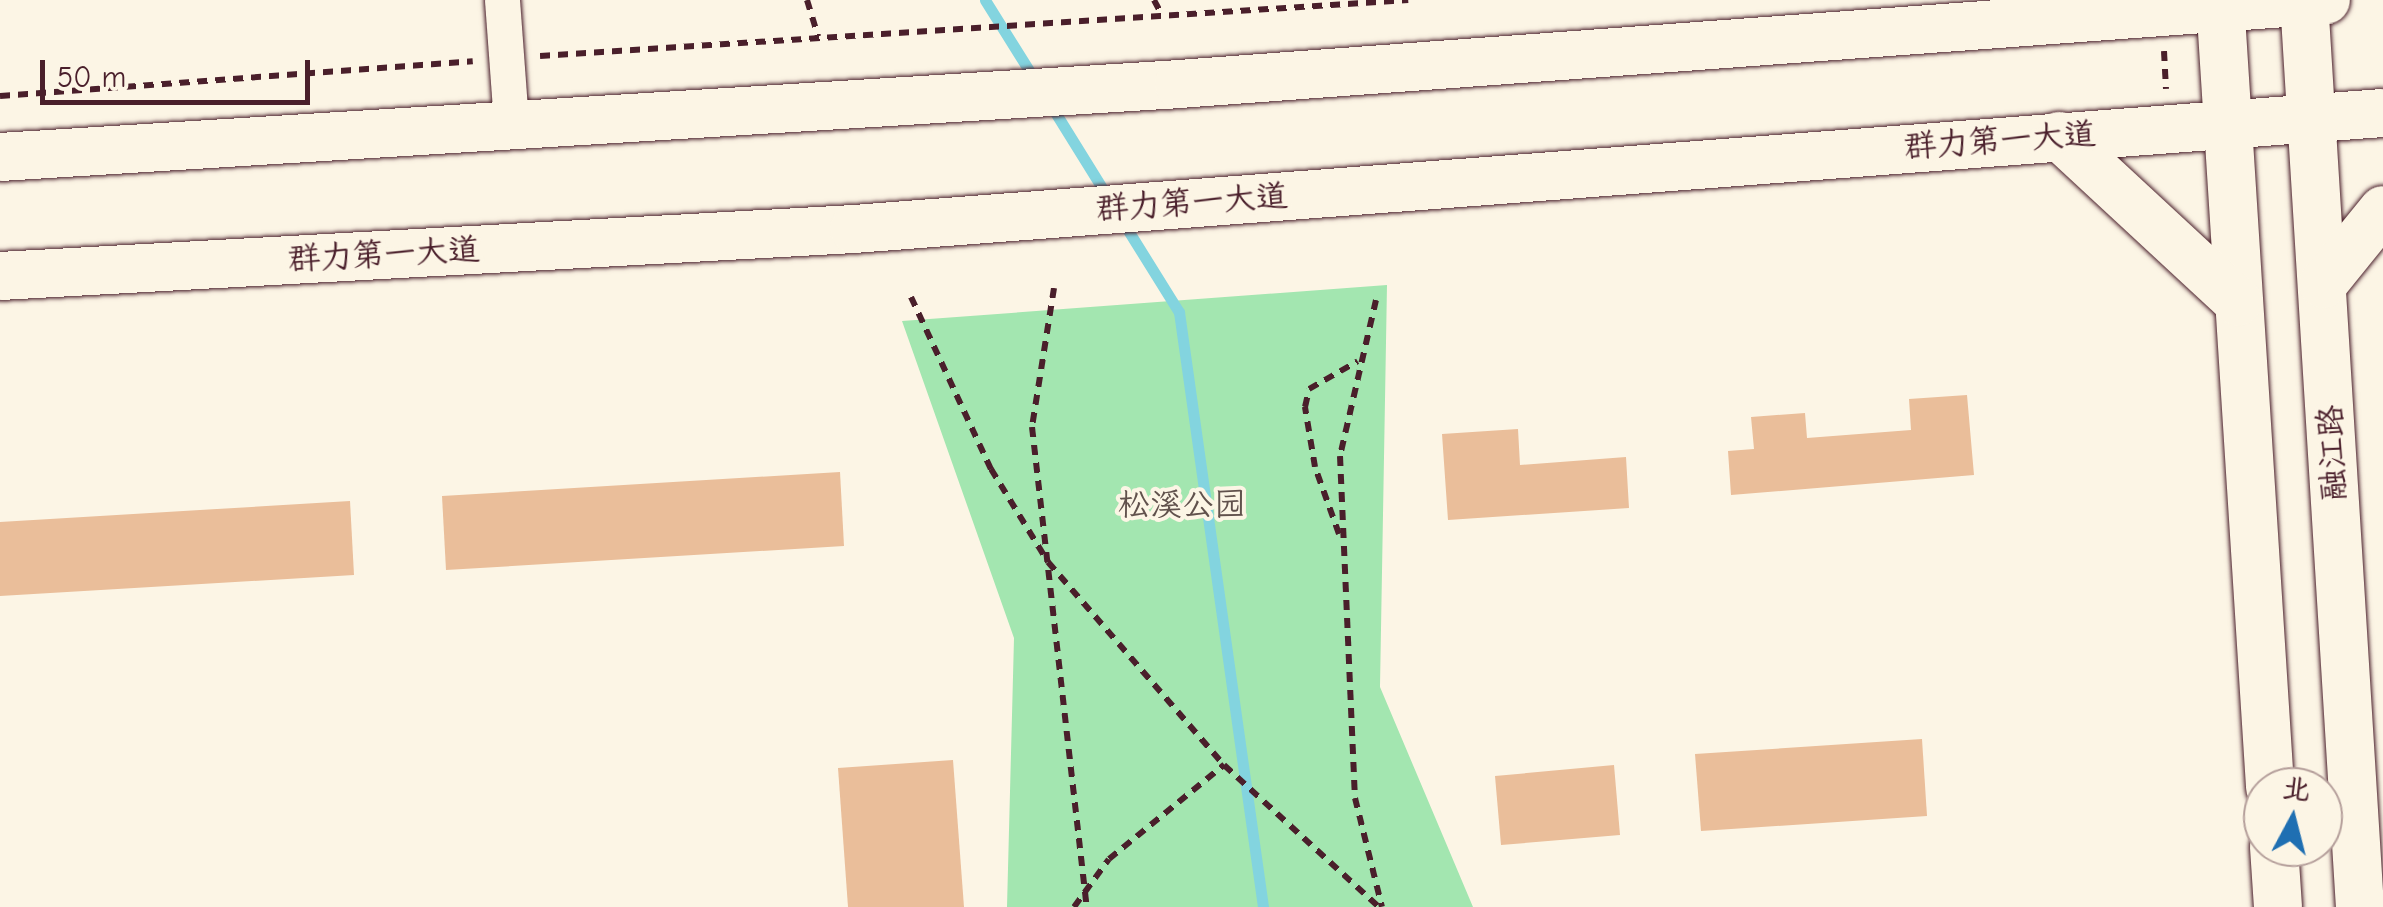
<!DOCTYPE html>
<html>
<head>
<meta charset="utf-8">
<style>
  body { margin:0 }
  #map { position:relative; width:2383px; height:907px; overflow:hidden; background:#fcf5e5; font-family:"Comic Neue","LXGW WenKai TC",sans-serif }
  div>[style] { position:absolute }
  .green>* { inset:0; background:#a3e6b0 }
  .stream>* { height:11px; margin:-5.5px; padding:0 5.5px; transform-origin:5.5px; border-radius:5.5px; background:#83d4df }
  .building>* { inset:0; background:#eabe9a }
  .path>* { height:6px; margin-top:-3px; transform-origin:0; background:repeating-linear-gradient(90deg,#4a1f2b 0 10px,transparent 0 18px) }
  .roads { filter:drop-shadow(0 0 2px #4a1f2b) drop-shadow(0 0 2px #4a1f2b) }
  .minor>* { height:35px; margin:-17.5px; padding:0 17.5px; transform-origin:17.5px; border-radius:17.5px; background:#fcf5e5 }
  .secondary>* { height:48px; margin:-24px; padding:0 24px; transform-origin:24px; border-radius:24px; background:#fcf5e5 }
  span { translate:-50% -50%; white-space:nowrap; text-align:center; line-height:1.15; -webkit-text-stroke:8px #fcf5e5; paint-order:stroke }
  .street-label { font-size:32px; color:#4a1f2b }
  .park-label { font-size:32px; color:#60514c }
  .north { position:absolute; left:2243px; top:767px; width:100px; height:100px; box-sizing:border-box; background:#fcf5e5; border:2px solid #b59f9b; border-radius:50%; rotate:7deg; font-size:28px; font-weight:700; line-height:40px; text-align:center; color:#4a1f2b }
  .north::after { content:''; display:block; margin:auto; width:35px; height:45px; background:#1f6fb2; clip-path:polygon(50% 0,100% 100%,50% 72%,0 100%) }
  .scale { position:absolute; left:40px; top:60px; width:270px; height:45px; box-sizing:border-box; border:5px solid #4a1f2b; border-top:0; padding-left:12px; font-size:30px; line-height:35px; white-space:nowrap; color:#4a1f2b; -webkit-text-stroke:8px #fcf5e5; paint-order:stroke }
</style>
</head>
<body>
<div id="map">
  <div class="green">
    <i style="clip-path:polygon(1387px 285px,1380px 687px,1473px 907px,1007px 907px,1014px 638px,902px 321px)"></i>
  </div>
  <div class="stream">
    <i style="left:985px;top:0;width:94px;rotate:58deg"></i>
    <i style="left:1050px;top:104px;width:112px;rotate:58.2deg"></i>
    <i style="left:1121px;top:219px;width:110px;rotate:58.1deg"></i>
    <i style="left:1179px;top:312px;width:601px;rotate:81.96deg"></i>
  </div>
  <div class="building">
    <i style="clip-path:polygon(1967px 395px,1974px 475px,1731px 495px,1728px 451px,1754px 449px,1751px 417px,1805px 413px,1807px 438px,1911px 430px,1909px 399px)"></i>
    <i style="clip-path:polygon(1518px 429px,1520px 465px,1626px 457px,1629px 508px,1448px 520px,1442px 434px)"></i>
    <i style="clip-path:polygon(840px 472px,844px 546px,446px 570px,442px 496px)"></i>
    <i style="clip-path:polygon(350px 501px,354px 575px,0 596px,0 522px)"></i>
    <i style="clip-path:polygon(1922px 739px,1927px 816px,1701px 831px,1695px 754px)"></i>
    <i style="clip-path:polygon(953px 760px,964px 907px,848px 907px,838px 768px)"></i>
    <i style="clip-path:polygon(1614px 765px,1620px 835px,1501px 845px,1495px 776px)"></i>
  </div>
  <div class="path">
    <i style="left:807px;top:0;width:38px;rotate:73deg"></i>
    <i style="left:1154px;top:0;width:17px;rotate:62deg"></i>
    <i style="left:2164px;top:51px;width:38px;rotate:87deg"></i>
    <i style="left:540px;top:56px;width:870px;rotate:-3.69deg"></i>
    <i style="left:0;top:96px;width:474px;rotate:-4.2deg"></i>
    <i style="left:1054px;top:288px;width:141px;rotate:99deg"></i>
    <i style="left:1032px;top:427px;width:483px;rotate:83.5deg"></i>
    <i style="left:911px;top:297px;width:190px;rotate:65.1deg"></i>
    <i style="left:991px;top:469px;width:109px;rotate:58.5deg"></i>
    <i style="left:1048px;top:562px;width:269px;rotate:49.1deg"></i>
    <i style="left:1224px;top:765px;width:210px;rotate:42.5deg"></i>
    <i style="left:1376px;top:300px;width:160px;rotate:103deg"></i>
    <i style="left:1340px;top:456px;width:342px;rotate:87.5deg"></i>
    <i style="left:1355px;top:798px;width:112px;rotate:76.1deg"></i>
    <i style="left:1339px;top:534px;width:71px;rotate:-109.7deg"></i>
    <i style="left:1315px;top:467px;width:61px;rotate:-99.5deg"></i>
    <i style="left:1305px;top:407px;width:18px;rotate:-77deg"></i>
    <i style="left:1309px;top:389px;width:56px;rotate:-29.7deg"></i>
    <i style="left:1074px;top:907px;width:59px;rotate:-53.9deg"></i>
    <i style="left:1109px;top:859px;width:149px;rotate:-39.3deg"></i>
  </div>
  <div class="roads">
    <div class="minor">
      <i style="left:502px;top:0;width:124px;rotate:85.8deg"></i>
    </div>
    <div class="secondary">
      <i style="left:2220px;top:0;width:789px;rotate:86.36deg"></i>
      <i style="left:2304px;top:0;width:909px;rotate:86.47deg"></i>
      <i style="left:2059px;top:136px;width:244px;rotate:42.8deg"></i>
      <i style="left:0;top:157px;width:1181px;rotate:-3.54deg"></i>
      <i style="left:1179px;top:84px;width:1150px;rotate:-4.19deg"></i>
      <i style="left:0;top:276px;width:855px;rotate:-3.15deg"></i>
      <i style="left:854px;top:229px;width:1533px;rotate:-4.34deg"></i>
      <i style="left:2323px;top:284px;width:95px;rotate:-51deg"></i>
      <i style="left:2274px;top:847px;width:60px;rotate:86.2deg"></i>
    </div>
  </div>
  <div class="street-label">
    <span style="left:2000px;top:141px;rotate:-4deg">群力第一大道</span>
    <span style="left:1192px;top:203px;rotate:-4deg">群力第一大道</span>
    <span style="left:384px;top:255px;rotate:-3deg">群力第一大道</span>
    <span style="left:2333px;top:453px;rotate:-93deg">融江路</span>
  </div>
  <div class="park-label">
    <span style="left:1182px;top:505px">松溪公园</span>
  </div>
  <div class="north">北</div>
  <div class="scale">50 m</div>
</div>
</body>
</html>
